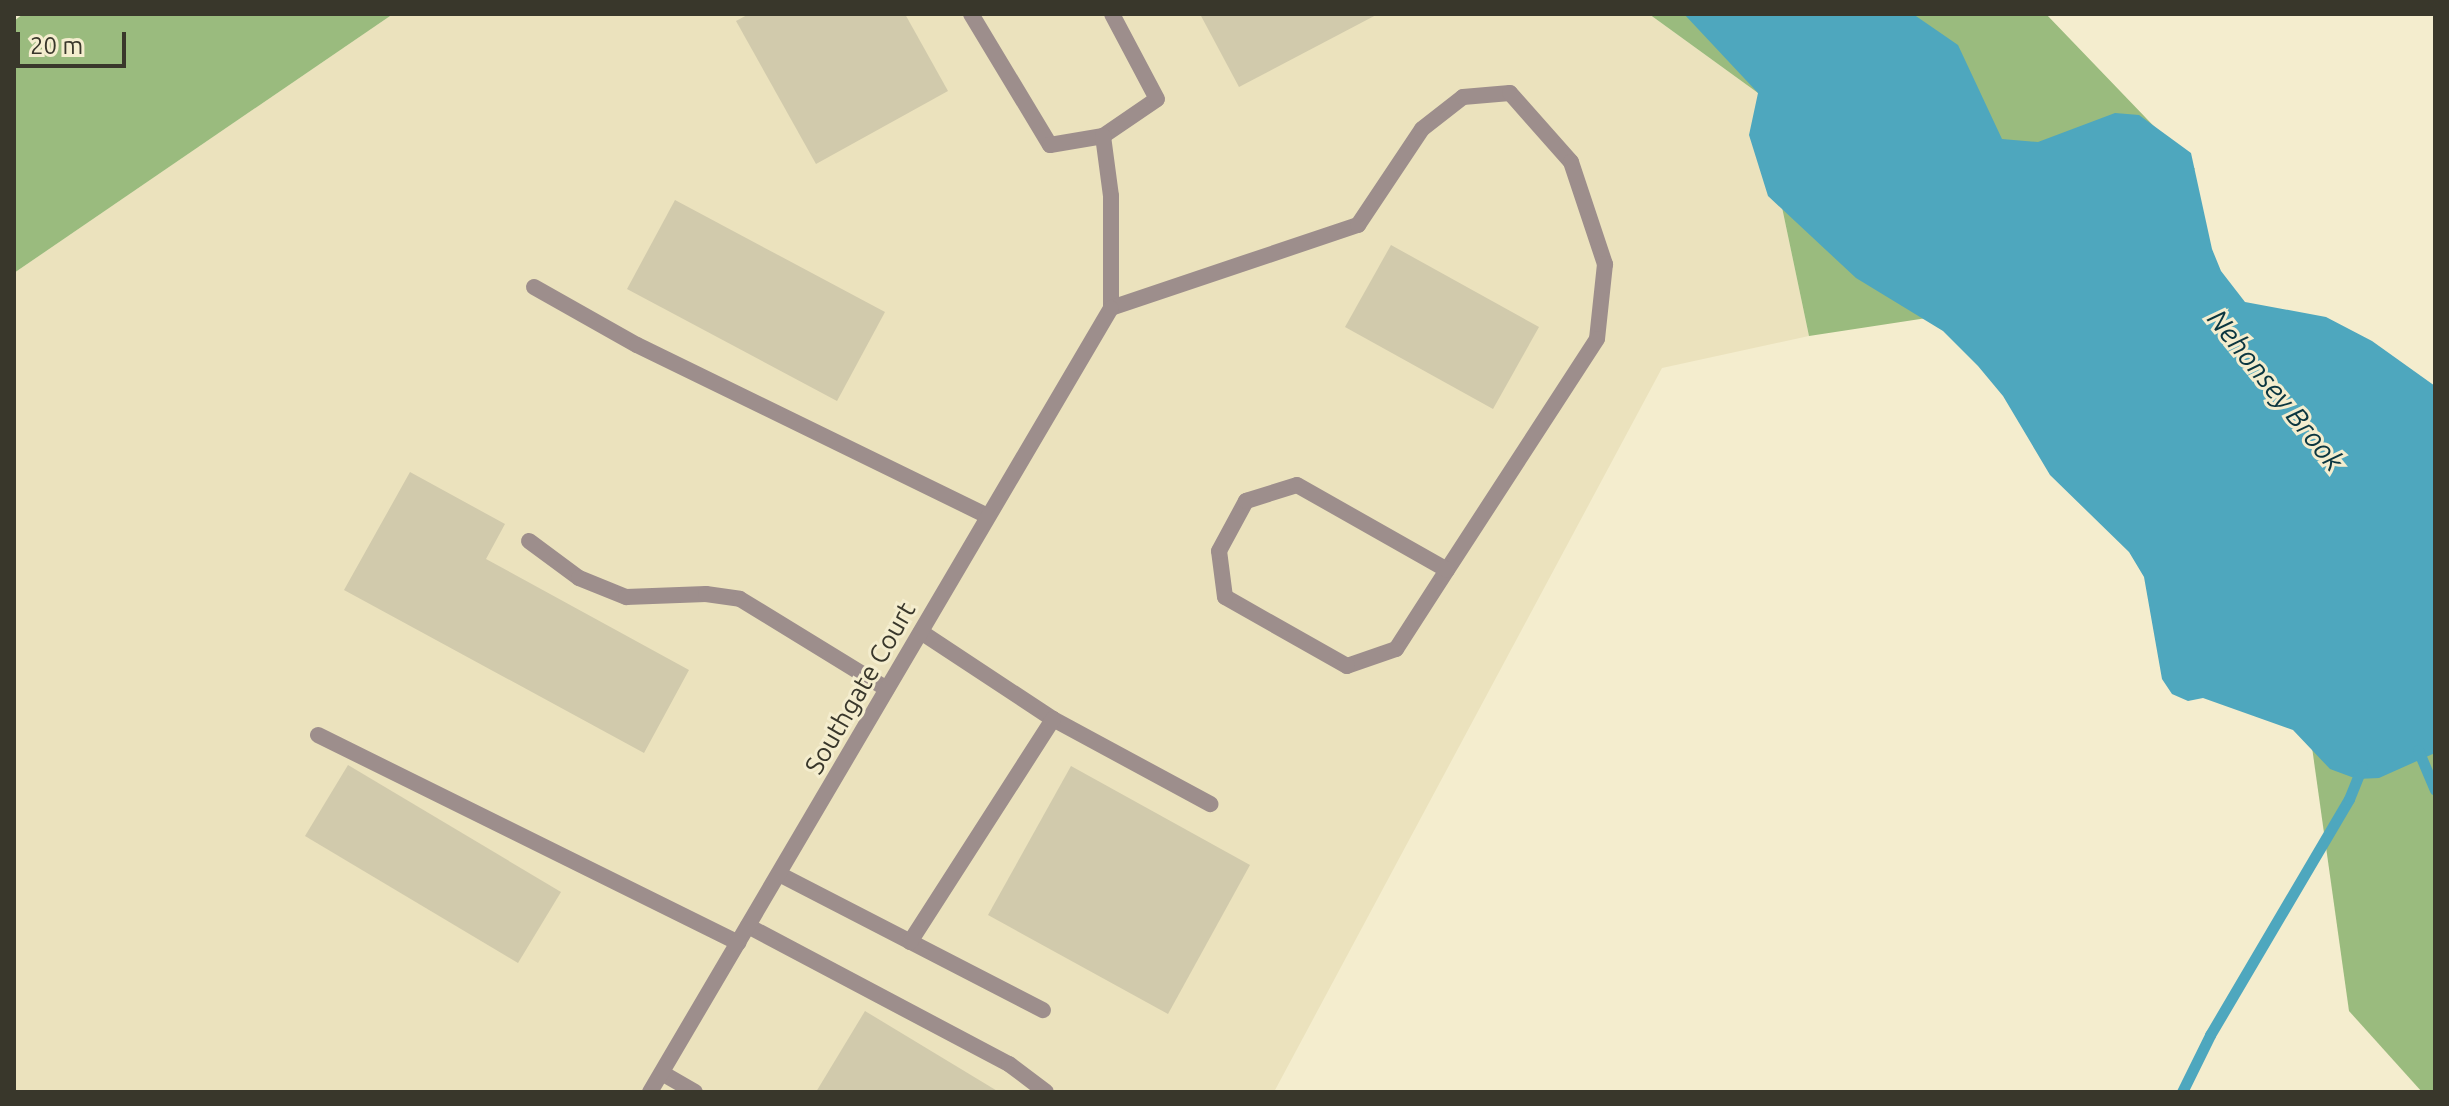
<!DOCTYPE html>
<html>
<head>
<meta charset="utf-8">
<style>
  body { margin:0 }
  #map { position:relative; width:2449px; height:1106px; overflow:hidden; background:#f4edce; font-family:Ubuntu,sans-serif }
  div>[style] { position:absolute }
  .built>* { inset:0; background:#ebe2bd }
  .forest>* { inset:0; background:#9abb7e }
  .water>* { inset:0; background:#4ea7be }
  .stream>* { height:11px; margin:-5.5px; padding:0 5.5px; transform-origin:5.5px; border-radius:5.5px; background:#4ea7be }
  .building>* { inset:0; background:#d1caac }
  .lane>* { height:16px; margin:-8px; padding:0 8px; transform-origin:8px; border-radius:8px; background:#9d8e8c }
  .street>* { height:16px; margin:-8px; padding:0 8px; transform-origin:8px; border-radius:8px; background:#9d8e8c }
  span { translate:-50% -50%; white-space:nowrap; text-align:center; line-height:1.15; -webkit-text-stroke:6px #f4edce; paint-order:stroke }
  .street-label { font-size:26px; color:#39372b }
  .water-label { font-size:28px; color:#0b3640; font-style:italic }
  .frame { position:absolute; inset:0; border:16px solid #39372b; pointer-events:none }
  .scale { position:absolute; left:16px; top:32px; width:110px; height:36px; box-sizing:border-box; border:4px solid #39372b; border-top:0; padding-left:10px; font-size:24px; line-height:28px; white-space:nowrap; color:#39372b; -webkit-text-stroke:6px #f4edce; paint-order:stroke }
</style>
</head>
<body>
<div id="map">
  <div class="built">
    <i style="clip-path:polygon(393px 14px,1649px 14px,1758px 93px,1809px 336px,1662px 368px,1274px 1092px,14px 1092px,14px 273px)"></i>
  </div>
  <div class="forest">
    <i style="clip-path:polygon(23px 14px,393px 14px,14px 273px,14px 21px)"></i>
    <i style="clip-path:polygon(1649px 14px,2046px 14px,2195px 169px,2012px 305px,1809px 336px,1758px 93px)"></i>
    <i style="clip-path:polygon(2302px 676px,2435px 713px,2435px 1092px,2422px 1092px,2349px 1011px)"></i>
  </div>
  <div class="water">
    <i style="clip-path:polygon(1684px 14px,1913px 14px,1958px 45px,2002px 139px,2038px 142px,2115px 113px,2139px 115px,2191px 153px,2212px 249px,2221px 271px,2245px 302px,2326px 317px,2372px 341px,2435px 386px,2435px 753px,2379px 778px,2357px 779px,2330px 769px,2293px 730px,2203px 698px,2188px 701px,2172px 694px,2162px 679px,2144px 577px,2129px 552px,2050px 475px,2003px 396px,1978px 366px,1943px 331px,1856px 278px,1768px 196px,1749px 135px,1758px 93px)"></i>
  </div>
  <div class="stream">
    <i style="left:2418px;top:750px;width:43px;rotate:67deg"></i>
    <i style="left:2182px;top:1092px;width:64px;rotate:-63.8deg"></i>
    <i style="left:2210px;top:1035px;width:274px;rotate:-59.5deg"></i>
    <i style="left:2349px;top:799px;width:35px;rotate:-68deg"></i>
  </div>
  <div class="building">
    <i style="clip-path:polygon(749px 14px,905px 14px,948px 91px,816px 164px,736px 21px)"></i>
    <i style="clip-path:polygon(1200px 14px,1378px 14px,1239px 87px)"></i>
    <i style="clip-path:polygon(675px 200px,885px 312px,837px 401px,627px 289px)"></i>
    <i style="clip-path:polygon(1391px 245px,1539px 327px,1493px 409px,1345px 327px)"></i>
    <i style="clip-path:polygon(410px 472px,505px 524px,486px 559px,689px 670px,644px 753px,344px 590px)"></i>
    <i style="clip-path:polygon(348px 765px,561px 892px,518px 963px,305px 836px)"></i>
    <i style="clip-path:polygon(1071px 766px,1250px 865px,1168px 1014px,988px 915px)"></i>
    <i style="clip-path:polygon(865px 1011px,999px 1092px,816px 1092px)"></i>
  </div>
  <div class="lane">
    <i style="left:971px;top:14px;width:153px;rotate:58.9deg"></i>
    <i style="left:1050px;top:145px;width:54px;rotate:-9.6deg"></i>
    <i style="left:1103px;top:136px;width:65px;rotate:-34.4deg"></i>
    <i style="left:1157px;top:99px;width:96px;rotate:-117.9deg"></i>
    <i style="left:1103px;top:136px;width:61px;rotate:82.4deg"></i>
    <i style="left:1111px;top:196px;width:112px;rotate:90deg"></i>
    <i style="left:1111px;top:308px;width:261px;rotate:-18.6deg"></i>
    <i style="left:1358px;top:225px;width:115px;rotate:-56.3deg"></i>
    <i style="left:1422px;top:129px;width:52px;rotate:-38deg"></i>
    <i style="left:1463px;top:97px;width:47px;rotate:-4.9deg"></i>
    <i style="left:1510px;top:93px;width:92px;rotate:48.5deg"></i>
    <i style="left:1571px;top:162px;width:108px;rotate:71.6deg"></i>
    <i style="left:1605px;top:264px;width:75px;rotate:96.1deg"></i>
    <i style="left:1597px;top:339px;width:275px;rotate:123deg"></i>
    <i style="left:1447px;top:570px;width:94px;rotate:122.8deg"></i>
    <i style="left:1396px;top:649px;width:52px;rotate:160.9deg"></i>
    <i style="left:1347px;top:666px;width:140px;rotate:-150.5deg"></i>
    <i style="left:1225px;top:597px;width:46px;rotate:-97.4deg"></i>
    <i style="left:1219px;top:551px;width:57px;rotate:-61.6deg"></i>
    <i style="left:1246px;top:501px;width:53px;rotate:-17.4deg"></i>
    <i style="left:1297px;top:485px;width:172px;rotate:29.5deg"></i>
    <i style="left:534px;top:287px;width:118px;rotate:29.4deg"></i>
    <i style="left:637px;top:345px;width:390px;rotate:26deg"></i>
    <i style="left:529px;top:541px;width:62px;rotate:36.5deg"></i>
    <i style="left:579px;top:578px;width:51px;rotate:22deg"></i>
    <i style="left:626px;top:597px;width:80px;rotate:-2.1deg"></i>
    <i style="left:706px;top:594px;width:34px;rotate:8deg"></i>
    <i style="left:740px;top:599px;width:172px;rotate:31.5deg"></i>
    <i style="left:921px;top:632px;width:158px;rotate:33.4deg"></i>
    <i style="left:1053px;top:719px;width:179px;rotate:28.4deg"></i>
    <i style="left:318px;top:735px;width:469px;rotate:26.3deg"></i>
    <i style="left:779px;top:874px;width:297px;rotate:27.3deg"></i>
    <i style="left:748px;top:926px;width:295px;rotate:27.9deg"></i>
    <i style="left:1009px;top:1064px;width:46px;rotate:37.1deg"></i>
    <i style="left:910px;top:942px;width:265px;rotate:-57.3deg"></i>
    <i style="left:662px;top:1073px;width:38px;rotate:30deg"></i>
  </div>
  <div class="street">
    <i style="left:650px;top:1092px;width:909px;rotate:-59.54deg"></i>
  </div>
  <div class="street-label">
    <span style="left:860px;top:688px;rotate:-60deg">Southgate Court</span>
  </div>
  <div class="water-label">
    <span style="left:2276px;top:390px;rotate:51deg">Nehonsey Brook</span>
  </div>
  <div class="frame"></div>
  <div class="scale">20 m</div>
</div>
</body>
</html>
